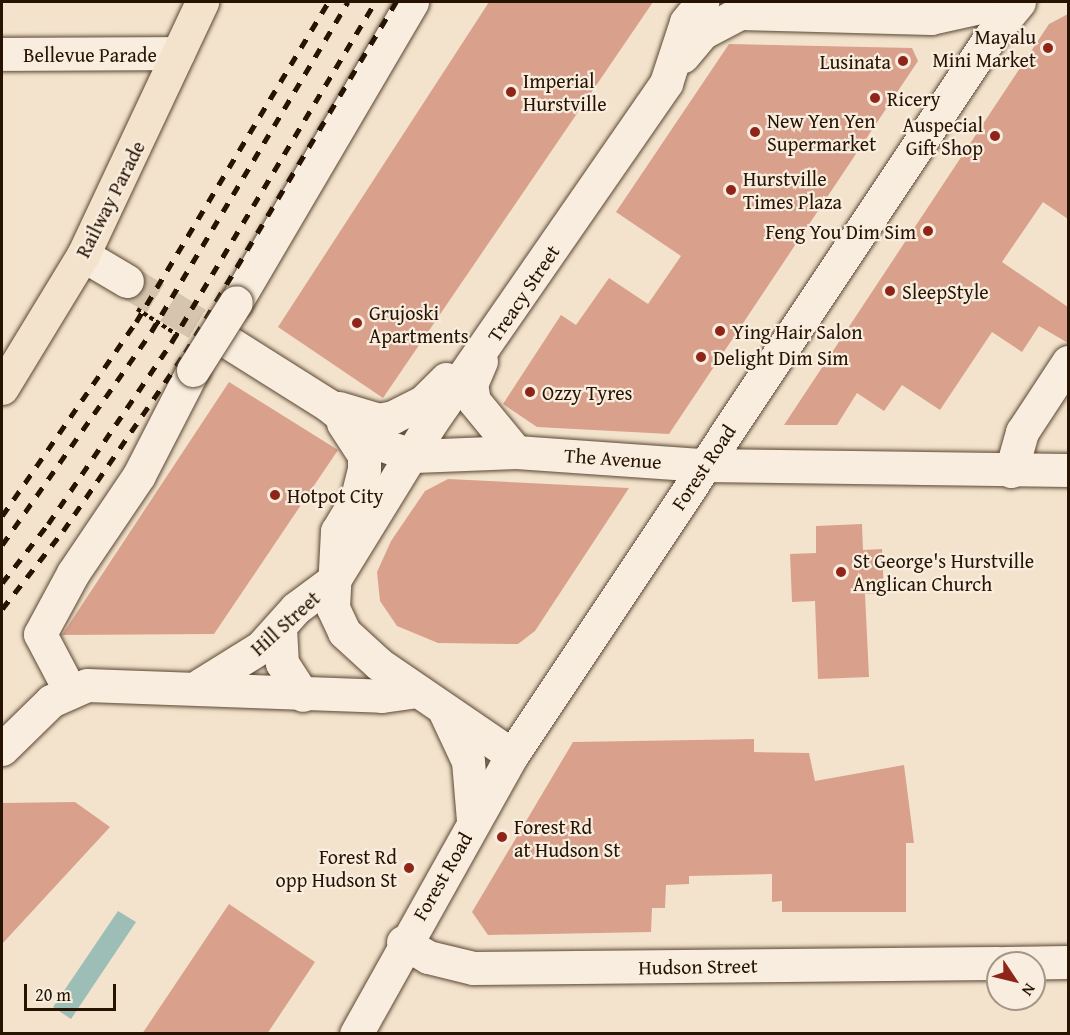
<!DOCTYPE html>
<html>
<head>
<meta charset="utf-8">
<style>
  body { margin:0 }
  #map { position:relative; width:1070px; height:1035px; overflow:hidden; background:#f4e3cc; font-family:"Gentium Book Plus",serif }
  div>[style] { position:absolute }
  .water>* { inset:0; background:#9cbeb7 }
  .building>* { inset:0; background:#d9a18c }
  .minor-tunnel>* { height:33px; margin-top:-16.5px; transform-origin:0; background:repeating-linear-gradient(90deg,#d5c4ae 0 33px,transparent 0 49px) }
  .path>* { height:4px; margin-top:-2px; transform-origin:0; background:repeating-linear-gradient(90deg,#261301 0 4.5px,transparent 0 7.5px) }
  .roads { filter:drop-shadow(0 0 2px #5a4734) drop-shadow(0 0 2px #5a4734) }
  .minor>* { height:33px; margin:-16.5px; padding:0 16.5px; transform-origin:16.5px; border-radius:16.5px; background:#f8edde }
  .major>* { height:33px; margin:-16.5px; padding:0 16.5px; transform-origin:16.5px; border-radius:16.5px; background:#f4e3cc }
  .rail>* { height:4.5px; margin-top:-2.25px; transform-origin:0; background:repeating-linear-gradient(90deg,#261301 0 10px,transparent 0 20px) }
  .bridges { filter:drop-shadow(0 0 2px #5a4734) drop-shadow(0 0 2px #5a4734) }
  .minor-bridge>* { height:33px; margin:-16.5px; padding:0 16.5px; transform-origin:16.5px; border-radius:16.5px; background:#f8edde }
  .dots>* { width:16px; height:16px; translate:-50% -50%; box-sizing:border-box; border:3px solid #f8edde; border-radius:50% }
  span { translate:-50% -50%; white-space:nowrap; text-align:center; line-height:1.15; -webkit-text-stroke:4.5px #f8edde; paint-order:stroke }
  .poi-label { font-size:20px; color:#261301 }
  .right { translate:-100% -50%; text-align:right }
  .left { translate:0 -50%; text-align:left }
  .street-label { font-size:20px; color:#261301 }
  .frame { position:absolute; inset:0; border:3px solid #261301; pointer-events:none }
  .north { position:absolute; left:986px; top:951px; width:60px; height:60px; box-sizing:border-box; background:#f8edde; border:2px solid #a49686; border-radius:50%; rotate:125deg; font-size:16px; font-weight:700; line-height:24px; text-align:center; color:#261301 }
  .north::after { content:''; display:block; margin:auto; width:21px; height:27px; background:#8f2418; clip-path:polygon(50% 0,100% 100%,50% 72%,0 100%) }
  .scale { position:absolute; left:24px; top:984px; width:92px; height:27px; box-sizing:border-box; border:3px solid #261301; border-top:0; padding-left:8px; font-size:18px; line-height:21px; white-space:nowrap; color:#261301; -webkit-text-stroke:4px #f8edde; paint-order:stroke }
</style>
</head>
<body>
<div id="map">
  <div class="water">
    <i style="clip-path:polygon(118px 911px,136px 922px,71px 1019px,53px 1007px)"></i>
  </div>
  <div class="building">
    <i style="clip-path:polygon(489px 2px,653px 2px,383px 398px,278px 327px)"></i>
    <i style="clip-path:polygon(1068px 14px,1068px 219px,1043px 202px,1002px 262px,1068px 307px,1068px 343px,1039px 326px,1022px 352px,992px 332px,940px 410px,902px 385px,884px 411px,857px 393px,837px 425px,784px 425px,1049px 24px)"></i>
    <i style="clip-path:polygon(729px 44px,912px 48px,918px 61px,669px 434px,537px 427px,503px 404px,561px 315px,576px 325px,609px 278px,648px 304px,681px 256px,616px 212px)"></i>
    <i style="clip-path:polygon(229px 382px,338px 450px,214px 634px,62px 635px)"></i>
    <i style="clip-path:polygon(448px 479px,629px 488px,535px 631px,518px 644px,438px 643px,397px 626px,380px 601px,377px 572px,391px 541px,425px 491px)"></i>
    <i style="clip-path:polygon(862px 524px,863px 550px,882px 549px,884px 593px,865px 594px,869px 677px,818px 679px,815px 601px,792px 602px,790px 554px,816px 553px,816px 526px)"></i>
    <i style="clip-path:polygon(754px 739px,754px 752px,809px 753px,815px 781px,904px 765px,914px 843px,906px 843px,906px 912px,782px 912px,782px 901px,772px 902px,772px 874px,689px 876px,689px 884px,666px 885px,665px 908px,652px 908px,651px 932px,488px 935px,472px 912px,573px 742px)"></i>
    <i style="clip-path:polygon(75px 802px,110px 827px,2px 944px,2px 803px)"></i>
    <i style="clip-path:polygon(229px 904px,315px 962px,267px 1034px,142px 1034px)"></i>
  </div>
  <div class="minor-tunnel">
    <i style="left:127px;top:281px;width:118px;rotate:31.1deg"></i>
  </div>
  <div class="path">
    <i style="left:137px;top:309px;width:50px;rotate:32.7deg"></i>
  </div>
  <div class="roads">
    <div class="minor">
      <i style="left:2px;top:54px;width:176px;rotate:-0.3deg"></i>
      <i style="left:683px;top:56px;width:30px;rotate:-50deg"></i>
      <i style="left:702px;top:33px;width:43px;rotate:-27.8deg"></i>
      <i style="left:740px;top:13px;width:191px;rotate:1.5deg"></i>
      <i style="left:931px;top:18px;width:74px;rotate:-12.5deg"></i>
      <i style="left:83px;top:255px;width:51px;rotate:30.6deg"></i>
      <i style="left:236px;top:302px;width:348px;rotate:-59.6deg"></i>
      <i style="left:228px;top:342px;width:118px;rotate:32.2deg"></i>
      <i style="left:328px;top:405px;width:59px;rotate:38.8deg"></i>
      <i style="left:374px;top:442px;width:42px;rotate:19.3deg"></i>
      <i style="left:414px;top:456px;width:102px;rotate:-2.2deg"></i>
      <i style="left:516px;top:452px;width:188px;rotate:4deg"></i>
      <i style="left:704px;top:465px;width:364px;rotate:0.8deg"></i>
      <i style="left:481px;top:361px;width:25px;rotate:113deg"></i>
      <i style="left:471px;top:384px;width:17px;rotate:80deg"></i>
      <i style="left:474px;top:401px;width:66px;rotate:50.5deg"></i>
      <i style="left:339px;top:408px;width:42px;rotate:16.7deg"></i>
      <i style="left:379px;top:420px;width:14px;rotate:-12deg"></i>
      <i style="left:393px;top:417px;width:35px;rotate:-27deg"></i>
      <i style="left:424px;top:401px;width:31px;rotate:-45deg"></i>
      <i style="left:343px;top:423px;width:38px;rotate:57deg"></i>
      <i style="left:364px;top:455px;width:14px;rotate:90deg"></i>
      <i style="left:364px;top:469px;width:30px;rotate:104deg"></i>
      <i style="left:357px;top:498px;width:39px;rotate:121deg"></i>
      <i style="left:337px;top:531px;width:77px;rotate:93deg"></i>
      <i style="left:333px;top:608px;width:26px;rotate:65deg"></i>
      <i style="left:344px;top:632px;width:47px;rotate:42.4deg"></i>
      <i style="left:379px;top:664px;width:161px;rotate:34.4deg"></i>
      <i style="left:1011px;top:471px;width:41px;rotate:-74.2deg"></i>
      <i style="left:1022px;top:432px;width:84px;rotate:-56.7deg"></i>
      <i style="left:280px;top:627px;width:36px;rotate:87deg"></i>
      <i style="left:282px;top:663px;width:38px;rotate:57deg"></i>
      <i style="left:200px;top:685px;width:72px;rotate:-31.9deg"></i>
      <i style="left:261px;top:647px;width:52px;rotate:-48.1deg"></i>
      <i style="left:296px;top:608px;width:47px;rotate:-36.4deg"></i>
      <i style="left:334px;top:580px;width:183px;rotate:-58.4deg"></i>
      <i style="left:430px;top:424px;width:415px;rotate:-55.3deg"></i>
      <i style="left:666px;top:83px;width:64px;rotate:-71.8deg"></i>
      <i style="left:686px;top:22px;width:26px;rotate:-51deg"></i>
      <i style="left:69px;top:689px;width:62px;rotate:-117.8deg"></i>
      <i style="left:40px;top:634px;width:69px;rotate:-61.6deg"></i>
      <i style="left:73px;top:573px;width:118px;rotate:-56deg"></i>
      <i style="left:139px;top:475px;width:118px;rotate:-62.8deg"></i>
      <i style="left:445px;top:712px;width:54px;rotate:64.9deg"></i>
      <i style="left:468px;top:761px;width:60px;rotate:85.2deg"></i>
      <i style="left:2px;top:749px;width:69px;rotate:-44.4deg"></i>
      <i style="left:51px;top:701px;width:39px;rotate:-24deg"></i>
      <i style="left:87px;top:685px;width:295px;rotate:2.1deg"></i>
      <i style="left:382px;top:696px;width:36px;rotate:-8deg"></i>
      <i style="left:403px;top:942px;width:29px;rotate:31deg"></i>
      <i style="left:428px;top:957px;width:46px;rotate:13.7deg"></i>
      <i style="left:473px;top:968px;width:525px;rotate:-0.55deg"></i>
      <i style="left:1005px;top:963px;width:63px;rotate:-0.9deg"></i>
      <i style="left:356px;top:1034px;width:320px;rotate:-60.8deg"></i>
      <i style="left:512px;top:755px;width:864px;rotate:-56.33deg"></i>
      <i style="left:991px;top:36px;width:44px;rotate:-50.5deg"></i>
    </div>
    <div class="major">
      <i style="left:2px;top:388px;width:156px;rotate:-58.7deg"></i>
      <i style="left:83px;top:255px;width:280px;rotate:-64.8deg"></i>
    </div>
  </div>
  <div class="rail">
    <i style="left:2px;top:516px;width:236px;rotate:-55.4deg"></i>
    <i style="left:136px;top:322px;width:373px;rotate:-59deg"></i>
    <i style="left:2px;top:545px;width:260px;rotate:-55deg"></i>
    <i style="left:151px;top:332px;width:384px;rotate:-59.2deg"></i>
    <i style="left:2px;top:583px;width:75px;rotate:-52.1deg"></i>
    <i style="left:48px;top:524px;width:219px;rotate:-55.8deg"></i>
    <i style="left:171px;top:343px;width:397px;rotate:-59.1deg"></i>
    <i style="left:2px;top:609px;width:99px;rotate:-52deg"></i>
    <i style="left:63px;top:531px;width:216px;rotate:-55.6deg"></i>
    <i style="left:185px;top:353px;width:410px;rotate:-59deg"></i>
  </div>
  <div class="bridges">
    <div class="minor-bridge">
      <i style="left:193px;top:370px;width:80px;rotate:-57.7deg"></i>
    </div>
  </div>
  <div class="dots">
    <i style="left:1048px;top:48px;background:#8f2418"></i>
    <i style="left:903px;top:61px;background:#8f2418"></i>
    <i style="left:511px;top:92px;background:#8f2418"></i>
    <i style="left:875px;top:98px;background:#8f2418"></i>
    <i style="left:755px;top:132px;background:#8f2418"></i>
    <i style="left:995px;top:136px;background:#8f2418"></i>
    <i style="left:731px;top:190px;background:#8f2418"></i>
    <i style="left:928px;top:231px;background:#8f2418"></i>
    <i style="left:890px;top:291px;background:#8f2418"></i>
    <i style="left:357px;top:323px;background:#8f2418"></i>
    <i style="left:720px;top:331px;background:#8f2418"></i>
    <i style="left:701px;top:357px;background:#8f2418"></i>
    <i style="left:530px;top:392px;background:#8f2418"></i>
    <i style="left:275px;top:495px;background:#8f2418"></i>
    <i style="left:841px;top:572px;background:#8f2418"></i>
    <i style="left:502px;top:837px;background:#8f2418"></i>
    <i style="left:409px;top:868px;background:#8f2418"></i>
  </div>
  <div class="poi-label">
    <span class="right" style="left:1036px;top:48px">Mayalu<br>Mini Market</span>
    <span class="right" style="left:891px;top:61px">Lusinata</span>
    <span class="left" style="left:523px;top:92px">Imperial<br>Hurstville</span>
    <span class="left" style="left:887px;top:98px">Ricery</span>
    <span class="left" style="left:767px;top:132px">New Yen Yen<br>Supermarket</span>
    <span class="right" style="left:983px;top:136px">Auspecial<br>Gift Shop</span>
    <span class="left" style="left:743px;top:190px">Hurstville<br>Times Plaza</span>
    <span class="right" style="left:916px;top:231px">Feng You Dim Sim</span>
    <span class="left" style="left:902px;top:291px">SleepStyle</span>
    <span class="left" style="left:369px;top:324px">Grujoski<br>Apartments</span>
    <span class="left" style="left:732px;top:331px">Ying Hair Salon</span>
    <span class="left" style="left:713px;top:357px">Delight Dim Sim</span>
    <span class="left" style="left:542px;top:392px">Ozzy Tyres</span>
    <span class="left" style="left:287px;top:495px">Hotpot City</span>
    <span class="left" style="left:853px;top:572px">St George's Hurstville<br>Anglican Church</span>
    <span class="left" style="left:514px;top:838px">Forest Rd<br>at Hudson St</span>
    <span class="right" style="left:397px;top:868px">Forest Rd<br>opp Hudson St</span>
  </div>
  <div class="street-label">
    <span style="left:90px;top:54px">Bellevue Parade</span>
    <span style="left:110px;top:199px;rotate:-63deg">Railway Parade</span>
    <span style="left:523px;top:293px;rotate:-56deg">Treacy Street</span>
    <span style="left:613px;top:458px;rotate:4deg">The Avenue</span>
    <span style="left:703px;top:467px;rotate:-56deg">Forest Road</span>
    <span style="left:285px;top:623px;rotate:-42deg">Hill Street</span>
    <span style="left:442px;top:876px;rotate:-60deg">Forest Road</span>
    <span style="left:698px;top:966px;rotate:-1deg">Hudson Street</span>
  </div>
  <div class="frame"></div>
  <div class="north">N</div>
  <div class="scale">20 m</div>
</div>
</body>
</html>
